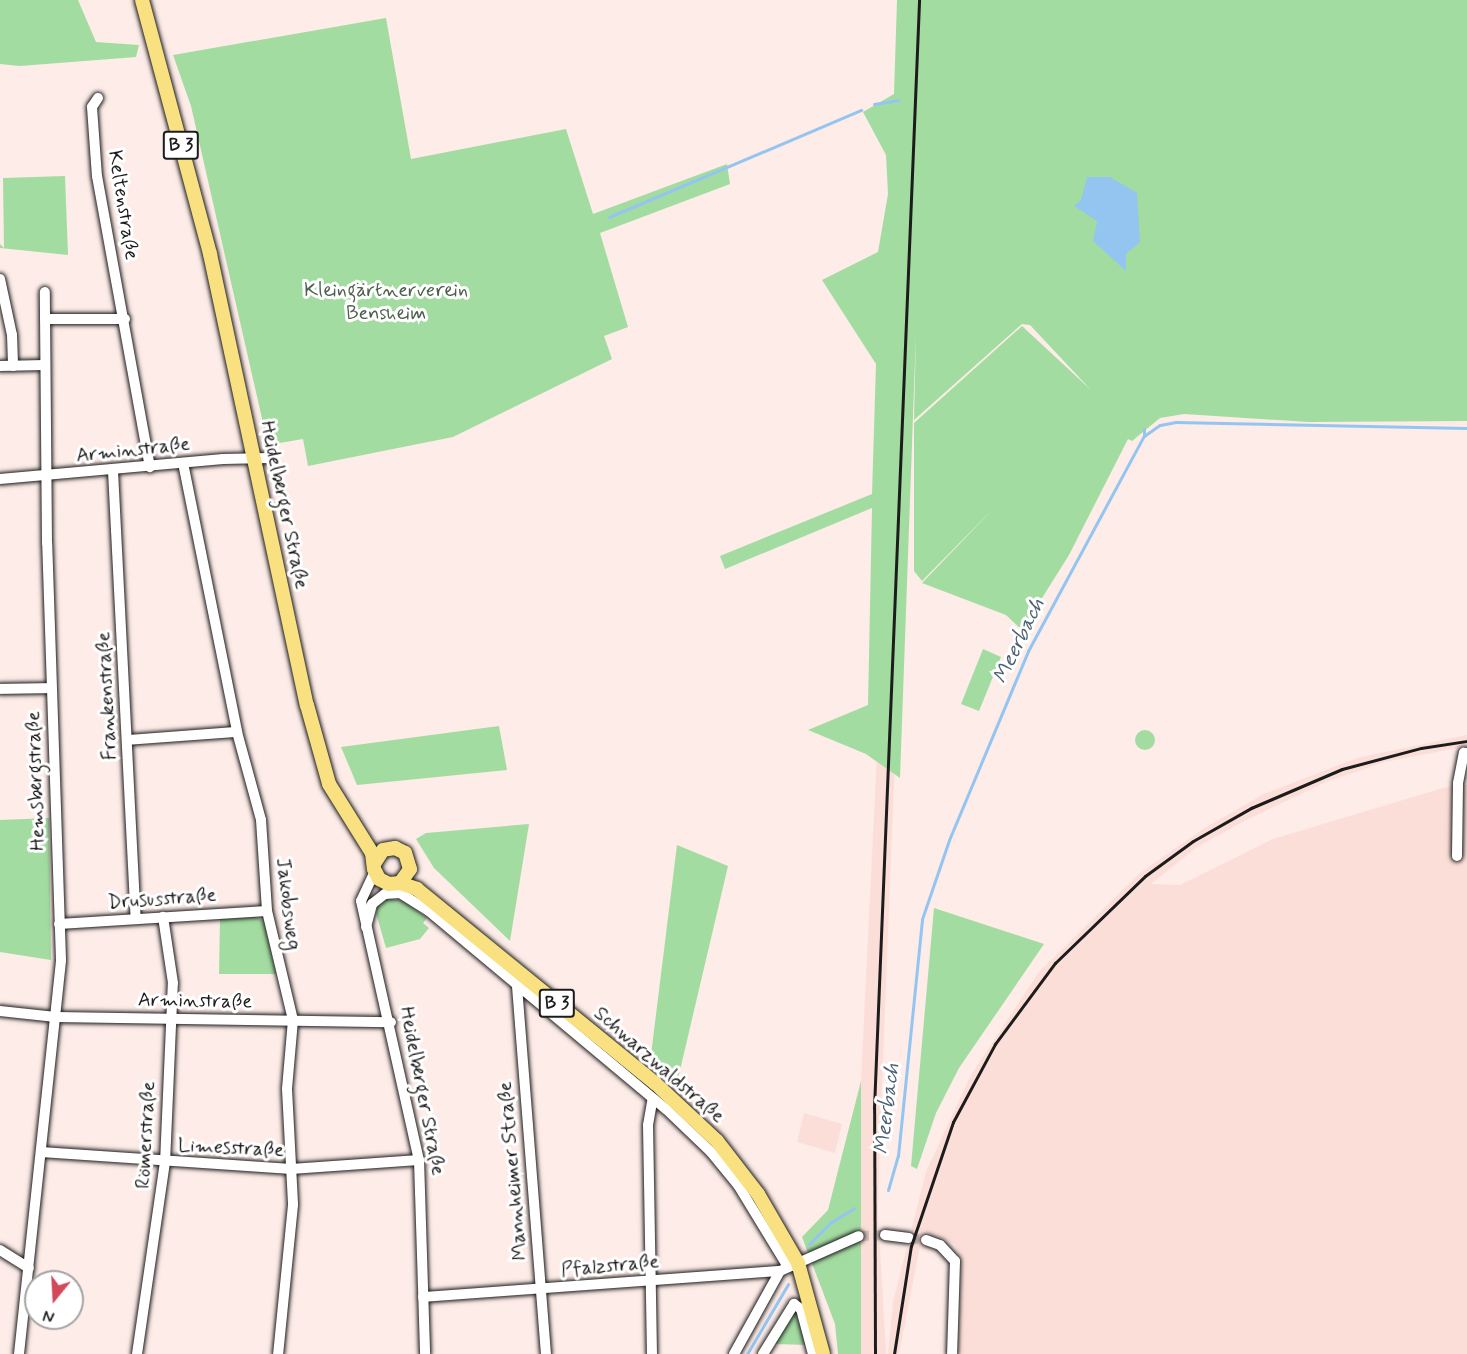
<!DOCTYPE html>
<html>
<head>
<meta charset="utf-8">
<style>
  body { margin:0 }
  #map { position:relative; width:1467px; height:1354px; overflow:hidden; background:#fdece8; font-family:Mynerve,sans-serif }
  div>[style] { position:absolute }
  .built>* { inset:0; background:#fcded8 }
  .green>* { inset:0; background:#a3dca1 }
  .round { border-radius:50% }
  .water>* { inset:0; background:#94c5f0 }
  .stream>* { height:3px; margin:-1.5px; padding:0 1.5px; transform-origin:1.5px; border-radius:1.5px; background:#94c5f0 }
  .minor-tunnel>* { height:10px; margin-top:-5px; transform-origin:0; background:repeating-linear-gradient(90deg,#d0c2bf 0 10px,transparent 0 15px) }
  .roads { filter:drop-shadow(0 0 2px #1c1c1c) drop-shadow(0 0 2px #1c1c1c) }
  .minor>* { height:10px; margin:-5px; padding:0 5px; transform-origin:5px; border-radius:5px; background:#fff }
  .major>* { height:14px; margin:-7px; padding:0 7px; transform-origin:7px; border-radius:7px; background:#f9e181 }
  .rail>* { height:3px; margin:-1.5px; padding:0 1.5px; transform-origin:1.5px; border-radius:1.5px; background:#1c1c1c }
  span { translate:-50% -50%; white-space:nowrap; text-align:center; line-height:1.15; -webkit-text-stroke:6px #fff; paint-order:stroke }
  .shield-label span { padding:2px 4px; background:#fff; border:2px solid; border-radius:4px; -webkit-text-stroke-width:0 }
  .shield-label { font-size:18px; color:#1c1c1c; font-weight:700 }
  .street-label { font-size:20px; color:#1c1c1c }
  .park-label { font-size:20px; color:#4b5f4b }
  .water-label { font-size:21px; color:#4c6071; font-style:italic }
  .north { position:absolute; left:24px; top:1270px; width:60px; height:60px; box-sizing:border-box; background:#fff; border:2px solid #a4a4a4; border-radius:50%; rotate:198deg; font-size:16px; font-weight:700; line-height:24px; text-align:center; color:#1c1c1c }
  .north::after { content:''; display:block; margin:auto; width:21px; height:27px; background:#d1495b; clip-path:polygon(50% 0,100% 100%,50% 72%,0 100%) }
</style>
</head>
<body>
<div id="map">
  <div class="built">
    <i style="clip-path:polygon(925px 0,881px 1111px,878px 1213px,886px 1354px,861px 1354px,861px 1081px,881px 671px)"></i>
    <i style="clip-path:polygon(1467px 735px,1467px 746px,1385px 762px,1326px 782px,1246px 820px,1197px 847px,1151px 884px,1180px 885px,1273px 839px,1443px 788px,1467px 785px,1467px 1354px,958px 1354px,962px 1264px,955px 1244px,923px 1230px,899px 1354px,888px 1354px,893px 1302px,926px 1172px,971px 1075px,1039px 972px,1140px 873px,1203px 829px,1264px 794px,1357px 758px)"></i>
    <i style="clip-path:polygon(804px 1113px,842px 1124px,835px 1153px,797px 1142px)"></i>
  </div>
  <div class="green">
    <i style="clip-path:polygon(0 0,78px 0,96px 42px,139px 45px,136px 57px,20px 66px,0 64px)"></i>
    <i style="clip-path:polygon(897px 0,1467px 0,1467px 421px,1309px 422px,1184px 414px,1160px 418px,1132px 441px,1128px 439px,1069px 555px,1022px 630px,1006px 615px,922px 583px,996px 506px,922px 581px,914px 571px,914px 423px,1022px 326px,1091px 390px,1030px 325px,1022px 324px,914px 420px,916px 333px,900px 778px,866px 754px,808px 730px,868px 705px,872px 508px,725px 569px,720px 556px,872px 494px,876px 364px,822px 280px,878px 252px,888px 194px,886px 155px,863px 112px,894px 94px)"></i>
    <i style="clip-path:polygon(386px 18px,411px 159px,566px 129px,593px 214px,727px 164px,730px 184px,600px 233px,628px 327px,604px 336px,612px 359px,453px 437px,308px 466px,303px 439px,268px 445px,191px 106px,173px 55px)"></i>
    <i style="clip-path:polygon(65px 176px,68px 255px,0 248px,0 244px,4px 248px,3px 178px)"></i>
    <i style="clip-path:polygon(983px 649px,1001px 657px,979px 711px,961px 704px)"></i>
    <i style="clip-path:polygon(499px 726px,507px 770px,357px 785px,341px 747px)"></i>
    <i class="round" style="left:1135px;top:730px;width:20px;height:20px"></i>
    <i style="clip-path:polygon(49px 818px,51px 960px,0 952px,0 820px)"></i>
    <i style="clip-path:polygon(529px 824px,510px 941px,434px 868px,416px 839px,426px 833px)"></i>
    <i style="clip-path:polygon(677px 845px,728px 866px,677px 1083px,650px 1063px)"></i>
    <i style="clip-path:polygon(386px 898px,403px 901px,427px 918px,423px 923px,429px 928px,420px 939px,386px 948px,376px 913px,378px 903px)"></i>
    <i style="clip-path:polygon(934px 908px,1044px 944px,959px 1068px,936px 1113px,917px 1169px,911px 1166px)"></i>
    <i style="clip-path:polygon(255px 917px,264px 921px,276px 974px,219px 974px,220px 919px)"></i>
    <i style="clip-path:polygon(861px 1081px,861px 1354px,838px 1354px,835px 1324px,802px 1237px,828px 1210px)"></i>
    <i style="clip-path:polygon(794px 1310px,809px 1345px,774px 1344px)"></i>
  </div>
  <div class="water">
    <i style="clip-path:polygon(1087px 177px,1110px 177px,1137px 193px,1140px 242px,1126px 254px,1126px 271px,1093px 241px,1097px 221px,1074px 206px,1081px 200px)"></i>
  </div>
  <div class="stream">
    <i style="left:874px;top:104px;width:25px;rotate:-9deg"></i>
    <i style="left:609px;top:217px;width:274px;rotate:-23deg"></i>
    <i style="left:1144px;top:429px;width:7px;rotate:90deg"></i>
    <i style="left:888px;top:1190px;width:35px;rotate:-74deg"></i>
    <i style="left:898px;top:1156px;width:238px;rotate:-84.2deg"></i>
    <i style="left:922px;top:919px;width:83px;rotate:-71.1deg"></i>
    <i style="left:949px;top:840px;width:205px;rotate:-67.3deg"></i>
    <i style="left:1028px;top:651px;width:244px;rotate:-61.7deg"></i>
    <i style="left:1144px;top:436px;width:19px;rotate:-35deg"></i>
    <i style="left:1160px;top:425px;width:16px;rotate:-11deg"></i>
    <i style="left:1176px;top:422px;width:291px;rotate:1.2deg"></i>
    <i style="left:809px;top:1244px;width:30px;rotate:-45deg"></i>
    <i style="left:830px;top:1223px;width:28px;rotate:-32deg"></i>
    <i style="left:747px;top:1354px;width:81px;rotate:-59.6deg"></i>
  </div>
  <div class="minor-tunnel">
    <i style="left:859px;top:1236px;width:26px;rotate:-2deg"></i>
    <i style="left:909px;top:1238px;width:17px;rotate:7deg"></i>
  </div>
  <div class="roads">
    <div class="minor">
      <i style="left:98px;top:98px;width:11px;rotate:124deg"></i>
      <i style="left:92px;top:107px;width:69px;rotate:85.9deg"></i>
      <i style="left:97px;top:176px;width:296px;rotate:79.7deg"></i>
      <i style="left:0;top:279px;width:57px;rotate:77.9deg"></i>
      <i style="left:12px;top:335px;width:31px;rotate:88deg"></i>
      <i style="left:45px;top:319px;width:80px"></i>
      <i style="left:0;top:366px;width:44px;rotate:-1.3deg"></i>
      <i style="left:183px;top:463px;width:274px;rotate:78.6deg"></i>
      <i style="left:237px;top:732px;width:91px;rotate:74.7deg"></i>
      <i style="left:261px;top:820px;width:91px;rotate:86.2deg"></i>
      <i style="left:267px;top:911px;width:112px;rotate:76.6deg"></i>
      <i style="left:293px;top:1020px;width:69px;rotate:95deg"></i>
      <i style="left:287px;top:1089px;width:116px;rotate:87deg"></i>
      <i style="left:293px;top:1205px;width:150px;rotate:95.7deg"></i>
      <i style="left:113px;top:471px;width:448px;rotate:87.1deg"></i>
      <i style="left:0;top:479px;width:224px;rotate:-5.1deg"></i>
      <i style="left:223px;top:459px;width:46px;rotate:-1.2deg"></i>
      <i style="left:0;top:689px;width:51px;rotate:-1.1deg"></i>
      <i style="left:127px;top:740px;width:110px;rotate:-4.2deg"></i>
      <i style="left:1457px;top:856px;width:73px;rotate:-89.2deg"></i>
      <i style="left:1458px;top:783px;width:31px;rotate:-79deg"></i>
      <i style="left:1464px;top:753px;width:3px"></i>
      <i style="left:375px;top:871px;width:33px;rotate:115deg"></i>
      <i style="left:361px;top:901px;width:265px;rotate:77.4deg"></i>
      <i style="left:419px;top:1160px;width:194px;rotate:88.2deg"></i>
      <i style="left:59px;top:924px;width:208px;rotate:-3.6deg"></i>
      <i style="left:366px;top:927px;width:24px;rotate:-75deg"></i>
      <i style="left:372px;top:904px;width:16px;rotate:-38deg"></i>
      <i style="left:385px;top:894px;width:15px;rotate:-4deg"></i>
      <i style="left:400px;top:893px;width:34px;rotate:32deg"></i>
      <i style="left:429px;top:911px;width:309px;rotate:39.9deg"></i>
      <i style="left:666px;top:1109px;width:62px;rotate:43.7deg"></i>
      <i style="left:711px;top:1152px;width:43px;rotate:50.7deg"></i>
      <i style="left:738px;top:1185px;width:96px;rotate:58.6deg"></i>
      <i style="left:517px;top:986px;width:369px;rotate:85.5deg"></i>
      <i style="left:0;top:1011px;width:56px;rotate:6.1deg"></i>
      <i style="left:56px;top:1017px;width:335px;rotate:0.9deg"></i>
      <i style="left:41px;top:1152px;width:251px;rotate:3.9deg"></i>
      <i style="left:291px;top:1169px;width:128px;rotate:-4deg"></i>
      <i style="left:885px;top:1235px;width:24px;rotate:7deg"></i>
      <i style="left:926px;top:1240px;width:15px;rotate:20deg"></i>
      <i style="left:940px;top:1245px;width:22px;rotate:47deg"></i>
      <i style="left:955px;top:1261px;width:93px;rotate:91.8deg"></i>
      <i style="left:0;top:1250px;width:34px;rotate:32deg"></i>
      <i style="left:423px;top:1297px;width:358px;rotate:-4.2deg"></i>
      <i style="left:780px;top:1271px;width:86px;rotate:-23.9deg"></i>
      <i style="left:19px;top:1354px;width:396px;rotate:-83.9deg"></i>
      <i style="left:61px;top:960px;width:417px;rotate:-91.9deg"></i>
      <i style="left:47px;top:543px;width:251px;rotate:-90.5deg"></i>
      <i style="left:137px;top:1354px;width:193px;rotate:-81.7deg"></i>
      <i style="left:165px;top:1163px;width:180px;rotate:-87.5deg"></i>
      <i style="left:173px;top:983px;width:67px;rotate:-98.6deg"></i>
      <i style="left:652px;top:1354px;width:229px;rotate:-91deg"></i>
      <i style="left:648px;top:1125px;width:27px;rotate:-80deg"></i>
      <i style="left:734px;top:1354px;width:95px;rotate:-61deg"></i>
      <i style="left:763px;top:1354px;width:59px;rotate:-58.2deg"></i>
      <i style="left:794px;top:1304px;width:9px;rotate:36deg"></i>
      <i style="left:801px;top:1309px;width:47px;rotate:75.1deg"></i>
    </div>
    <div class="major">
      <i style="left:142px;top:0;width:263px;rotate:75deg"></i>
      <i style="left:210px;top:254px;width:461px;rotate:77.9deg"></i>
      <i style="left:307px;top:705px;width:82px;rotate:74.4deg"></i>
      <i style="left:329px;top:784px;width:81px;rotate:58.1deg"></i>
      <i style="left:372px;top:853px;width:16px;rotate:83deg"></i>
      <i style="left:374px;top:869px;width:11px;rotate:63deg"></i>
      <i style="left:379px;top:879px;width:11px;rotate:27deg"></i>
      <i style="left:389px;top:884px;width:11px;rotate:-5deg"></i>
      <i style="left:400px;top:883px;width:17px;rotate:-54deg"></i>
      <i style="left:410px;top:869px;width:17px;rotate:-107deg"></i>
      <i style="left:405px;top:853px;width:11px;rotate:-153deg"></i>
      <i style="left:395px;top:848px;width:12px;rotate:171deg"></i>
      <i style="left:383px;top:850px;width:17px;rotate:123deg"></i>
      <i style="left:400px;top:883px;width:18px;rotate:19deg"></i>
      <i style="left:417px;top:889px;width:307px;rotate:39.2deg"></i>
      <i style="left:655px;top:1083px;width:85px;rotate:43.1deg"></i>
      <i style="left:717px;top:1141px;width:67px;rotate:52.3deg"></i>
      <i style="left:758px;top:1194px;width:80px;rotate:59.9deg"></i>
      <i style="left:798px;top:1263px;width:94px;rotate:74.6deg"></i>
    </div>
  </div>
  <div class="rail">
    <i style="left:875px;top:1354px;width:246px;rotate:-90.2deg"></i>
    <i style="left:874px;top:1108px;width:1109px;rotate:-87.67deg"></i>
    <i style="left:894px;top:1354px;width:109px;rotate:-81.1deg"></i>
    <i style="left:911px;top:1246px;width:131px;rotate:-71.3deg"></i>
    <i style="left:953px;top:1122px;width:89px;rotate:-61.7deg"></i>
    <i style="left:995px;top:1044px;width:101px;rotate:-53.5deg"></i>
    <i style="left:1055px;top:963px;width:125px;rotate:-44deg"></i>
    <i style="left:1145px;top:876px;width:59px;rotate:-36.1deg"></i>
    <i style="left:1193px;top:841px;width:67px;rotate:-29.6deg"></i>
    <i style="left:1251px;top:808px;width:99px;rotate:-23.2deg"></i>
    <i style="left:1342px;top:769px;width:82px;rotate:-14.9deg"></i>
    <i style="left:1421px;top:748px;width:47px;rotate:-8.7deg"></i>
  </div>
  <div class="shield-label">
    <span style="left:181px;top:145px">B 3</span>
    <span style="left:557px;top:1003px">B 3</span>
  </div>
  <div class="street-label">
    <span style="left:123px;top:205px;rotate:81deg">Keltenstraße</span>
    <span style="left:133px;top:450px;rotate:-6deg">Arminstraße</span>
    <span style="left:284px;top:505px;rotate:78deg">Heidelberger Straße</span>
    <span style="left:107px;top:696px;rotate:-93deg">Frankenstraße</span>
    <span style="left:36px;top:781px;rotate:-92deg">Hemsbergstraße</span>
    <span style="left:162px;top:899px;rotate:-4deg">Drususstraße</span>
    <span style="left:288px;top:904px;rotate:83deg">Jakobsweg</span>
    <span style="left:195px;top:1001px;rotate:1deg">Arminstraße</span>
    <span style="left:659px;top:1065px;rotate:41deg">Schwarzwaldstraße</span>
    <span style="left:422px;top:1091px;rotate:79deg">Heidelberger Straße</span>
    <span style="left:146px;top:1135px;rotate:-87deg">Römerstraße</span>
    <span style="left:231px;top:1148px;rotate:3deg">Limesstraße</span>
    <span style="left:513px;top:1171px;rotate:-95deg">Mannheimer Straße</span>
    <span style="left:610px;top:1266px;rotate:-5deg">Pfalzstraße</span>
  </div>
  <div class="park-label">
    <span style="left:386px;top:302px">Kleingärtnerverein<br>Bensheim</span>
  </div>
  <div class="water-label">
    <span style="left:1019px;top:641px;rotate:-64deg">Meerbach</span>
    <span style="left:887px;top:1109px;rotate:-83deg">Meerbach</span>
  </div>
  <div class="north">N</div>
</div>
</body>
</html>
